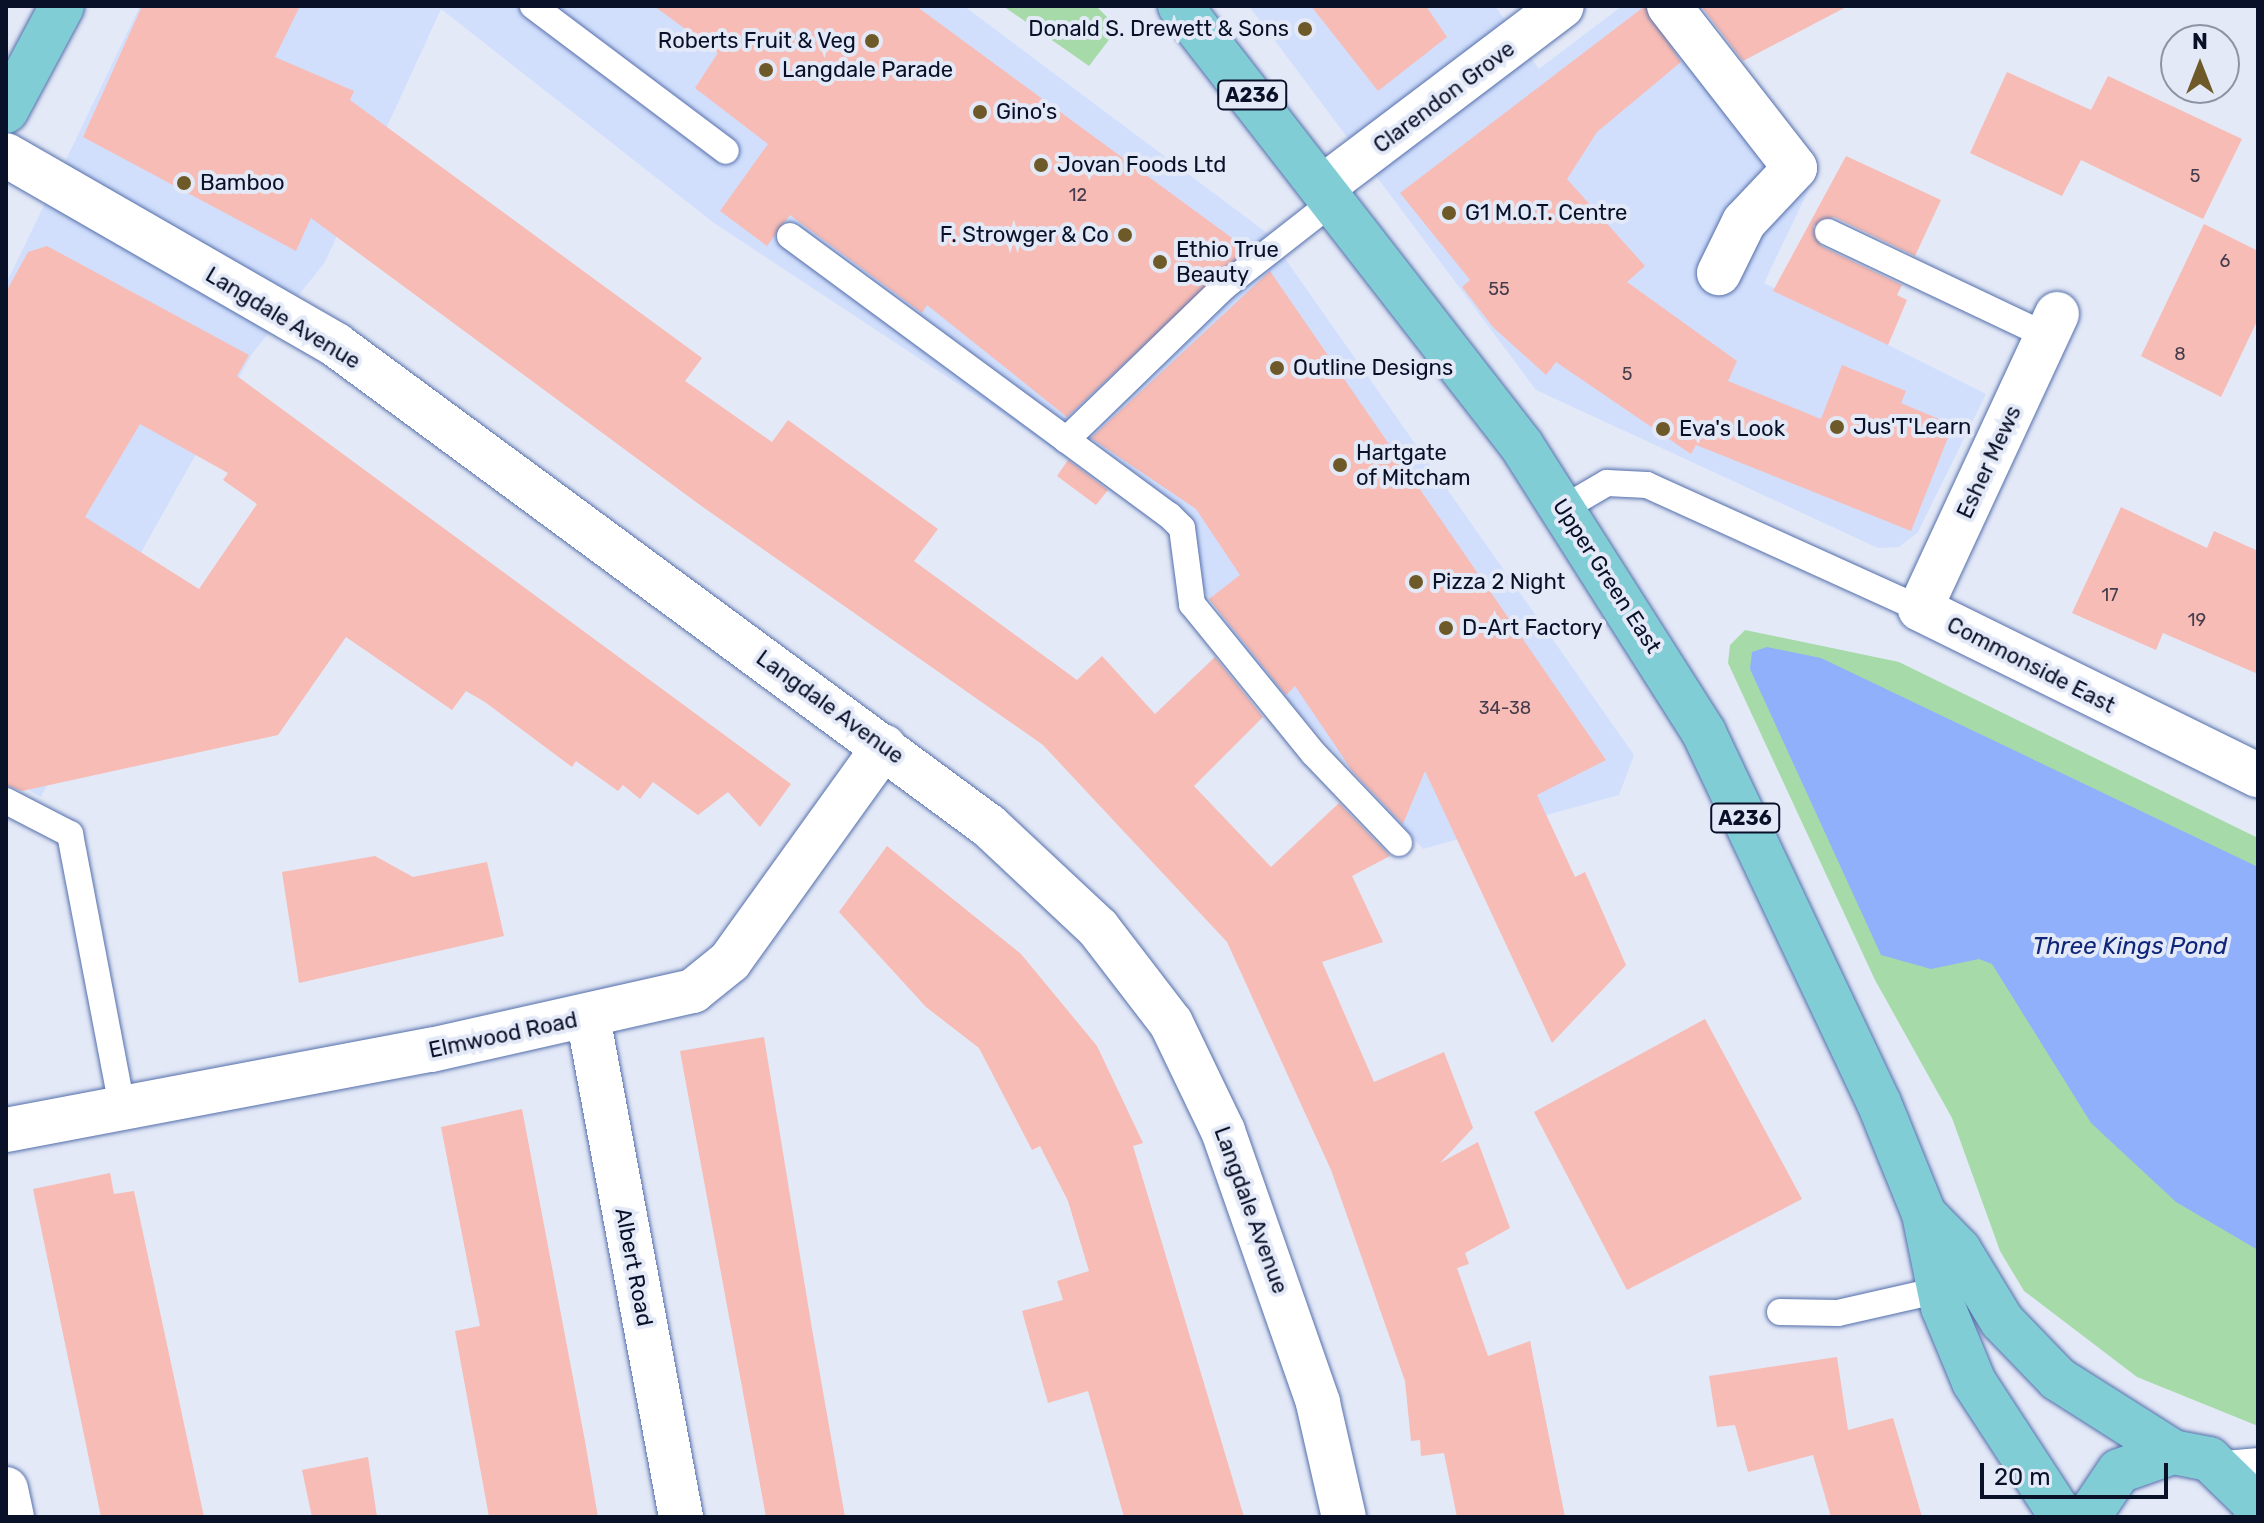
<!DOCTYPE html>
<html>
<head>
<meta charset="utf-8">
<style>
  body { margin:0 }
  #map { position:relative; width:2264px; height:1523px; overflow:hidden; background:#e3e9f7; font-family:Rubik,sans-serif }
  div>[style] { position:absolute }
  .built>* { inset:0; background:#d1dffd }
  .green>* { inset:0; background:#a6dba9 }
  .water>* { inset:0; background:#90b0fb }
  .building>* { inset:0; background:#f7bcb5 }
  .roads { filter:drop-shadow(0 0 2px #556fab) drop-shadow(0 0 2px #556fab) }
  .service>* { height:26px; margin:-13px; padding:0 13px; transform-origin:13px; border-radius:13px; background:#fff }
  .minor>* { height:44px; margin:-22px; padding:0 22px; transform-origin:22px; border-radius:22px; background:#fff }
  .tertiary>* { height:44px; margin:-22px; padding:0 22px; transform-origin:22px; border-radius:22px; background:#fff }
  .primary>* { height:44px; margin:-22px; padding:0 22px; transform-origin:22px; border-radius:22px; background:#80cdd6 }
  .dots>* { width:22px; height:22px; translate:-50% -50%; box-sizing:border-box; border:4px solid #e3e9f7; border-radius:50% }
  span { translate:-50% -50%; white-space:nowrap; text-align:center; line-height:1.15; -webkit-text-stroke:8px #e3e9f7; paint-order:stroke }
  .number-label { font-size:18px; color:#443c4c }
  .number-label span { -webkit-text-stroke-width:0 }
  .shield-label span { padding:2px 6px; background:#e3e9f7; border:2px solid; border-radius:6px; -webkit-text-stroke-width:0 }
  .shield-label { font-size:20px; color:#091129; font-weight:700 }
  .poi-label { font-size:22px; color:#091129 }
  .right { translate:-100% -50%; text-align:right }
  .left { translate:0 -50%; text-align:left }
  .street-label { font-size:22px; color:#091129 }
  .water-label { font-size:24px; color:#0f2579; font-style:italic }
  .frame { position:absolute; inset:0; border:8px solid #091129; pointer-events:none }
  .north { position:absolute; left:2160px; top:24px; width:80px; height:80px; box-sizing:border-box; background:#e3e9f7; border:2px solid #8c93a5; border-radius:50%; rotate:0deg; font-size:22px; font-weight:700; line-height:32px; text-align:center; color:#091129 }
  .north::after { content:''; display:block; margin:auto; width:28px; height:36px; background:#6e5928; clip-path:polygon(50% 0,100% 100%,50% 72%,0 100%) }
  .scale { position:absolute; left:1980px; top:1463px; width:188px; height:36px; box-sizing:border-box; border:4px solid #091129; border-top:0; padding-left:10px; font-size:24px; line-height:28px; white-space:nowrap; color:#091129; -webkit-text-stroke:6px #e3e9f7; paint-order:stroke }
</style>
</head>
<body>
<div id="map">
  <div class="built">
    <i style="clip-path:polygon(140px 6px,964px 6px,1267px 233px,1634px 755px,1619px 795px,1423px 849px,1247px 655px,1165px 530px,1014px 421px,714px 223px,441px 9px,325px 262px,252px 354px,91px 642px,114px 656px,41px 797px,6px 777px,6px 284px)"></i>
    <i style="clip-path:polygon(1249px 6px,1495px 6px,1539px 69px,1622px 6px,1640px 6px,1809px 189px,1764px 283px,1986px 394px,1918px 532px,1899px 547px,1878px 548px,1536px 390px)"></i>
  </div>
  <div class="green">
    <i style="clip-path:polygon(1003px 6px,1096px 6px,1118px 28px,1089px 66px)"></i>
    <i style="clip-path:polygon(1745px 630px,1899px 662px,2258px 838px,2258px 1426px,2137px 1377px,2024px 1291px,2000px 1251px,1952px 1118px,1875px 980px,1728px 663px,1730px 645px)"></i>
  </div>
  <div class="water">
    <i style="clip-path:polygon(1767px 647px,1821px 658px,2258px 867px,2258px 1250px,2176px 1202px,2091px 1123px,1992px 964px,1979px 959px,1931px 969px,1881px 955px,1750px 669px,1752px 652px)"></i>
  </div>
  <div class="building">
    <i style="clip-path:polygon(142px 6px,300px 6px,275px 57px,354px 91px,350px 100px,702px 358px,685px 381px,772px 442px,788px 420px,938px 529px,914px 561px,1077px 680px,1102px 656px,1155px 714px,1215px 657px,1263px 717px,1194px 786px,1271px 867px,1339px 803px,1390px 856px,1352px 876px,1383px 942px,1322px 962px,1374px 1082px,1444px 1052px,1473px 1128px,1440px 1163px,1478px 1142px,1510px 1228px,1465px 1253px,1469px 1264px,1457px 1268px,1488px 1356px,1530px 1341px,1565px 1517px,1457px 1517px,1444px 1453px,1421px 1456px,1420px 1440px,1411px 1441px,1405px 1381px,1331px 1170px,1227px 942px,1043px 745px,700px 505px,311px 218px,296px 251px,83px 137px)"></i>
    <i style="clip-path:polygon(654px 6px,916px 6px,1247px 249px,1067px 417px,927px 305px,922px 313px,790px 215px,767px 246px,720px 211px,768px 144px,695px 88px,718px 53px)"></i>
    <i style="clip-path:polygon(1311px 6px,1426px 6px,1447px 37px,1378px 91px)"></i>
    <i style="clip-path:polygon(1645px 6px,1681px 62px,1597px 132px,1567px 179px,1645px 266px,1627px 282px,1737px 361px,1728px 381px,1821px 419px,1842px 365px,1906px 391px,1901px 403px,1953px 425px,1911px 531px,1696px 445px,1691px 454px,1556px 362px,1546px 375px,1493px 327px,1462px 287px,1470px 280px,1400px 193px)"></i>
    <i style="clip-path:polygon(1701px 6px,1848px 6px,1743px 61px)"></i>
    <i style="clip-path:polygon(2007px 72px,2091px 110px,2108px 76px,2242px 139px,2203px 219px,2081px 160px,2062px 196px,1970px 153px)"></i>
    <i style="clip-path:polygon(1846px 156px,1941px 200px,1915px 256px,1834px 217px,1813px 226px,1821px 246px,1902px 285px,1897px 295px,1907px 300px,1888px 345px,1773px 291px)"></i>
    <i style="clip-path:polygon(2204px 224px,2258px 251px,2258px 319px,2221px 397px,2141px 356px)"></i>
    <i style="clip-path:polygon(evenodd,47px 246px,249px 355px,237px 376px,791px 784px,760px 827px,728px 792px,698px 815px,653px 782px,640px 799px,623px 785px,618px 791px,576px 761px,572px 767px,485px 702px,466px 691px,452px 710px,346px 637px,278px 735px,22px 791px,6px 785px,6px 292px,28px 252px,47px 246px,140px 424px,228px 473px,223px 480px,257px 504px,199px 589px,85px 517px,140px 424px)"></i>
    <i style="clip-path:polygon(1270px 271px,1606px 760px,1537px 795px,1575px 877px,1585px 872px,1626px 965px,1552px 1043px,1425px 771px,1403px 824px,1353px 772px,1295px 686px,1286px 695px,1209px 599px,1240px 575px,1196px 509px,1091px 438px)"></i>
    <i style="clip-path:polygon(1068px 460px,1108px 490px,1096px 505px,1057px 476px)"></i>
    <i style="clip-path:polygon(2121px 507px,2207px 548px,2214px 531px,2258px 551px,2258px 674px,2163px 633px,2156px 650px,2072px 613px)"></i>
    <i style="clip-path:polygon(887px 846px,1021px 954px,1097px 1046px,1143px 1143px,1133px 1146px,1244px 1517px,1124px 1517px,1088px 1391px,1048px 1403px,1022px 1311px,1063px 1300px,1057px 1281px,1089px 1271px,1068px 1201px,1040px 1146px,1032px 1150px,979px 1048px,926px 1007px,839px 912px)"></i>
    <i style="clip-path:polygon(375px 856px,413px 877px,487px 862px,504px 936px,299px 983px,282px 872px)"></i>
    <i style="clip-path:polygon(1705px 1019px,1802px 1199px,1627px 1290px,1534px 1112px)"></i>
    <i style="clip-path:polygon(764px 1037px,812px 1329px,845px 1517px,766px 1517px,680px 1051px)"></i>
    <i style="clip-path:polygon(522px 1109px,585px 1441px,598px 1517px,489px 1517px,455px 1331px,480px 1326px,441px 1127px)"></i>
    <i style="clip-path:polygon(110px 1173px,114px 1194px,134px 1191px,204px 1517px,101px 1517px,33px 1189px)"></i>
    <i style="clip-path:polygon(1837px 1357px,1848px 1430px,1893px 1418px,1922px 1517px,1831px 1517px,1813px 1455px,1748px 1472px,1735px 1425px,1717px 1427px,1709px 1376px)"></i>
    <i style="clip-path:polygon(368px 1457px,377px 1517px,312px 1517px,302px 1470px)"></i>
  </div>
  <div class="roads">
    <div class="service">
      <i style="left:533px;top:6px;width:241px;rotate:36.9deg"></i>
      <i style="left:1828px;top:232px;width:242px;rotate:25.4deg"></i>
      <i style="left:790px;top:236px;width:471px;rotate:36.4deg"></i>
      <i style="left:1169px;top:515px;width:18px;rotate:45deg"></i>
      <i style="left:1182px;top:528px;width:77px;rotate:82.5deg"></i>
      <i style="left:1192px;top:604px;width:193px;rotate:50.9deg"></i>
      <i style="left:1314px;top:754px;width:123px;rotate:46.3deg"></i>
      <i style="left:1066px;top:440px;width:221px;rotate:-44.1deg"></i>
      <i style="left:1225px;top:286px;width:140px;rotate:-38deg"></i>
      <i style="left:1564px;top:508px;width:50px;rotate:-30.2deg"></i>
      <i style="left:1607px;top:483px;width:40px;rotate:2.9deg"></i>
      <i style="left:1647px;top:485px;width:300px;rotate:24.4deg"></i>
      <i style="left:6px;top:801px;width:72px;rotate:27.3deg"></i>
      <i style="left:70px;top:834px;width:278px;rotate:79.2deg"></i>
      <i style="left:1780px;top:1312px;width:58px;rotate:1deg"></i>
      <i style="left:1838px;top:1313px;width:104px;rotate:-12.8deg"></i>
    </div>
    <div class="minor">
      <i style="left:1669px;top:6px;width:205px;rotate:52.1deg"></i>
      <i style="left:1795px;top:168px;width:74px;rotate:133.4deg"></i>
      <i style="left:1744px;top:222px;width:57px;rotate:116.1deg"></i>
      <i style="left:6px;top:155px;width:381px;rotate:29.9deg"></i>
      <i style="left:336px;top:345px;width:811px;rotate:36.38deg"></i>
      <i style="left:989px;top:826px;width:149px;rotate:43.1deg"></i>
      <i style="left:1098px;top:928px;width:120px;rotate:52.5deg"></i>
      <i style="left:1171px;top:1023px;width:120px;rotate:64.3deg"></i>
      <i style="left:1223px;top:1131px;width:288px;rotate:70.7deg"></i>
      <i style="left:1318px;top:1403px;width:117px;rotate:77.2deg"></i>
      <i style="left:1324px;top:186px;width:298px;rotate:-37.1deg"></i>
      <i style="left:2057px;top:314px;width:325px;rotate:114.9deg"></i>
      <i style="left:1920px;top:609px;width:377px;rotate:26.2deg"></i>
      <i style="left:588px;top:1017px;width:509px;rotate:79.46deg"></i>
      <i style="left:6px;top:1130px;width:432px;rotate:-10.7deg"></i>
      <i style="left:431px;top:1050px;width:269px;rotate:-12.7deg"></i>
      <i style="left:693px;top:991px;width:48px;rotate:-39deg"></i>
      <i style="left:730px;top:961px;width:264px;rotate:-54.3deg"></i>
      <i style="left:6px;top:1489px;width:29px;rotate:78deg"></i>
    </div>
    <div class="tertiary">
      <i style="left:2225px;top:1473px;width:33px;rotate:-5deg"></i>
    </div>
    <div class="primary">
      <i style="left:1180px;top:6px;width:557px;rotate:52.14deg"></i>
      <i style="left:1522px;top:446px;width:340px;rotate:57.6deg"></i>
      <i style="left:1704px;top:733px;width:409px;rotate:64.7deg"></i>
      <i style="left:1879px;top:1103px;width:120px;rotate:67.9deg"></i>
      <i style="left:1924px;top:1214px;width:95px;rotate:78.5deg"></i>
      <i style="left:1943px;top:1307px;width:81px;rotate:67.5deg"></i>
      <i style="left:1974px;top:1382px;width:161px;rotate:56.9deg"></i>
      <i style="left:6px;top:111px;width:119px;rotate:-61.9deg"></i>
      <i style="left:1925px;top:1215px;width:49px;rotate:45.8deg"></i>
      <i style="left:1959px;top:1250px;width:83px;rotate:58.8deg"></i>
      <i style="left:2002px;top:1321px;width:81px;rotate:46deg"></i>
      <i style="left:2058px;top:1379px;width:136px;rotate:32.4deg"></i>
      <i style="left:2088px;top:1517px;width:55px;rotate:-56deg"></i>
      <i style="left:2119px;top:1471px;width:57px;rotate:-19.4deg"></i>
      <i style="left:2173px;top:1452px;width:37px;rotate:11deg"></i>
      <i style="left:2209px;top:1459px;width:62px;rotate:44.3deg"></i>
      <i style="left:2253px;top:1502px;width:16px;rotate:75deg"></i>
    </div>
  </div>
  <div class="dots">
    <i style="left:1305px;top:29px;background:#6e5928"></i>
    <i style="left:872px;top:41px;background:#6e5928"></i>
    <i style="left:766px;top:70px;background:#6e5928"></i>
    <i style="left:980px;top:112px;background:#6e5928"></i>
    <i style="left:1041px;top:165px;background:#6e5928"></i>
    <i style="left:184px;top:183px;background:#6e5928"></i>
    <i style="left:1449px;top:213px;background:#6e5928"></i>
    <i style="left:1125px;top:235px;background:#6e5928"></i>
    <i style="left:1160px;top:262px;background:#6e5928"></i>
    <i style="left:1277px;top:368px;background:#6e5928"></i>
    <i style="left:1837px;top:427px;background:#6e5928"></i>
    <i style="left:1663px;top:429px;background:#6e5928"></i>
    <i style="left:1340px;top:465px;background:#6e5928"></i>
    <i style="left:1416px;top:582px;background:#6e5928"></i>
    <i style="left:1446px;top:628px;background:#6e5928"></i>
  </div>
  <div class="number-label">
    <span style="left:2195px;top:176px">5</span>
    <span style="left:1078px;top:195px">12</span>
    <span style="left:2225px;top:261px">6</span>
    <span style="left:1499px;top:289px">55</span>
    <span style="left:2180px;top:354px">8</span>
    <span style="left:1627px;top:374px">5</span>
    <span style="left:2110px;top:595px">17</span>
    <span style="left:2197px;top:620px">19</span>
    <span style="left:1505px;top:708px">34-38</span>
  </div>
  <div class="shield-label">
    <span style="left:1252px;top:95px">A236</span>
    <span style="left:1745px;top:818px">A236</span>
  </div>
  <div class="poi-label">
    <span class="right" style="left:1289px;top:29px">Donald S. Drewett &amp; Sons</span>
    <span class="right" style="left:856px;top:41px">Roberts Fruit &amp; Veg</span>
    <span class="left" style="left:782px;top:70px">Langdale Parade</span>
    <span class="left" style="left:996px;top:112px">Gino's</span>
    <span class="left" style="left:1057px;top:165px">Jovan Foods Ltd</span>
    <span class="left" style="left:200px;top:183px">Bamboo</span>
    <span class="left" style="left:1465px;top:213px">G1 M.O.T. Centre</span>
    <span class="right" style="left:1109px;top:235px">F. Strowger &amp; Co</span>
    <span class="left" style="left:1176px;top:262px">Ethio True<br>Beauty</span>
    <span class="left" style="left:1293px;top:368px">Outline Designs</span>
    <span class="left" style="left:1853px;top:427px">Jus'T'Learn</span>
    <span class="left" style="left:1679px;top:429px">Eva's Look</span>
    <span class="left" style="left:1356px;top:465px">Hartgate<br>of Mitcham</span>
    <span class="left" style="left:1432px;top:582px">Pizza 2 Night</span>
    <span class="left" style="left:1462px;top:628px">D-Art Factory</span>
  </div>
  <div class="street-label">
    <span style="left:1444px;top:97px;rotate:-37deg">Clarendon Grove</span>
    <span style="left:283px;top:318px;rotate:31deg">Langdale Avenue</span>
    <span style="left:1989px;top:462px;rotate:-65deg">Esher Mews</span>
    <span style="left:1607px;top:576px;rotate:57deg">Upper Green East</span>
    <span style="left:2031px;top:665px;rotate:27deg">Commonside East</span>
    <span style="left:830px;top:707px;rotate:36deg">Langdale Avenue</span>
    <span style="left:503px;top:1035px;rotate:-12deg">Elmwood Road</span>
    <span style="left:1251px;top:1210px;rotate:70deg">Langdale Avenue</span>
    <span style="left:634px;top:1267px;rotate:79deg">Albert Road</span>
  </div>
  <div class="water-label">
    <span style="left:2130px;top:947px">Three Kings Pond</span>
  </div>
  <div class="frame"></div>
  <div class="north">N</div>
  <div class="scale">20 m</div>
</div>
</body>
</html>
